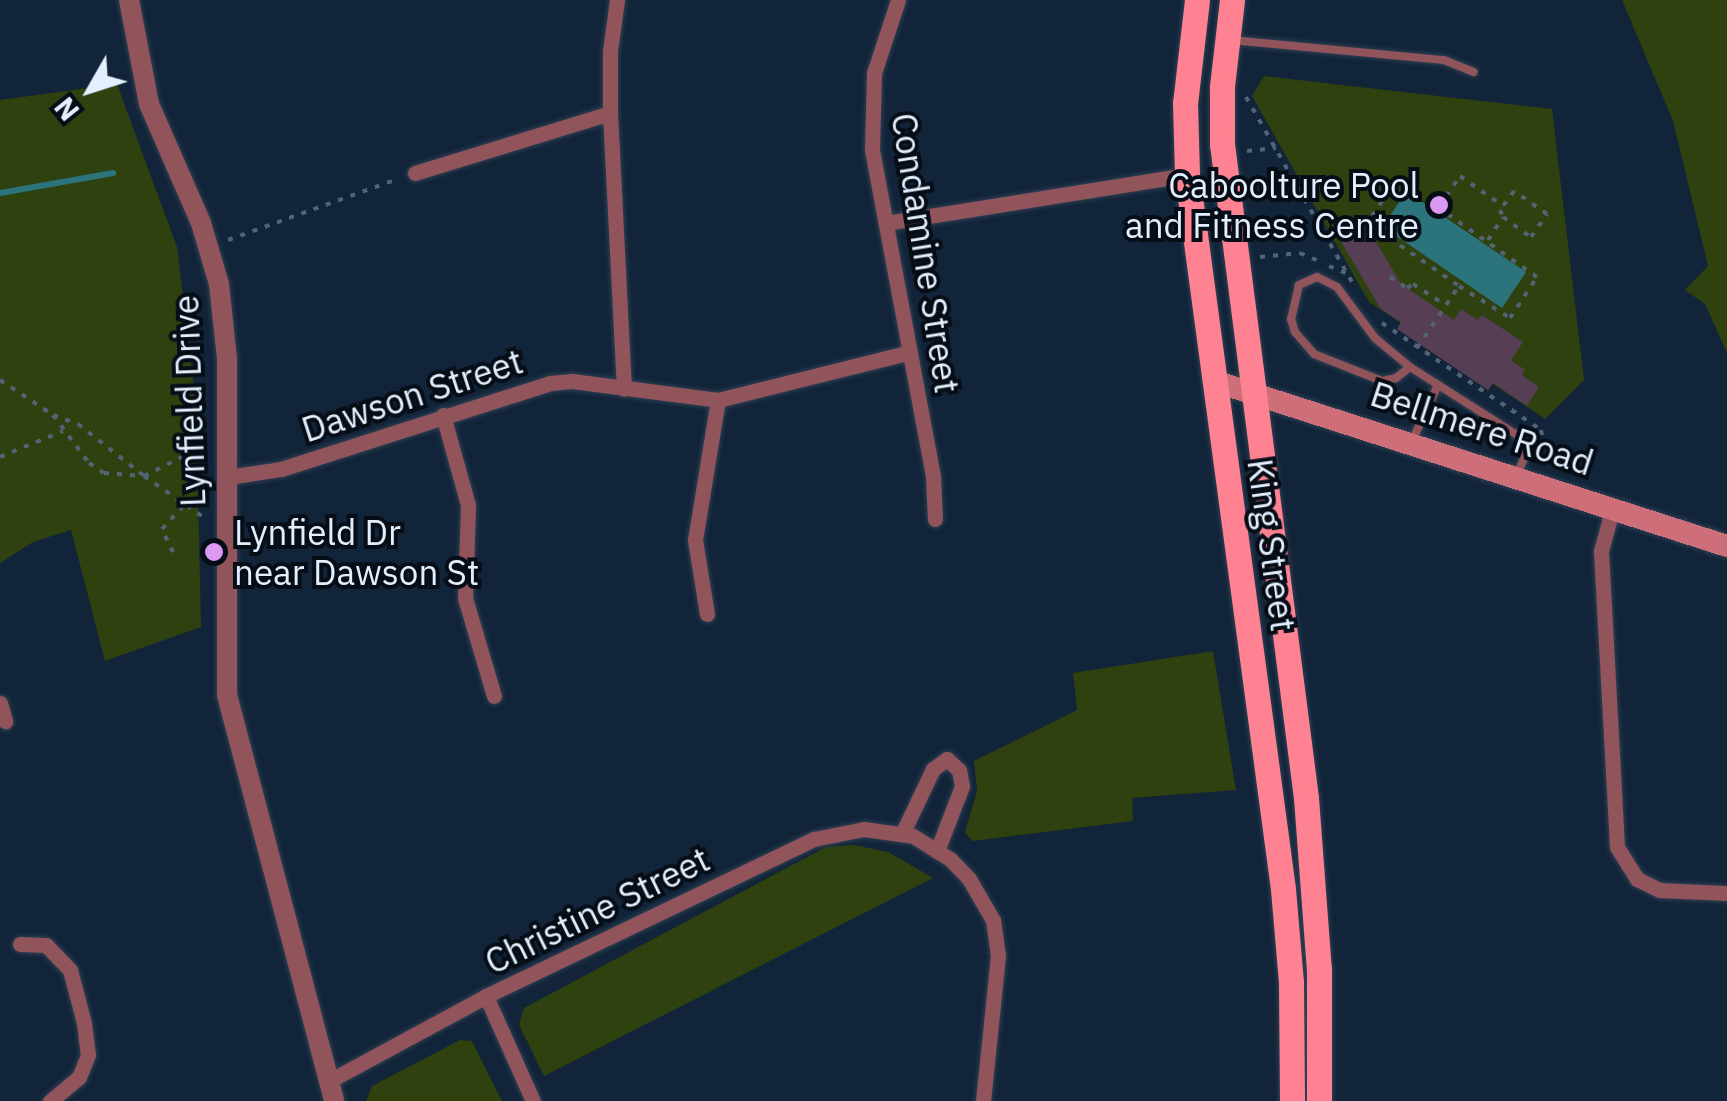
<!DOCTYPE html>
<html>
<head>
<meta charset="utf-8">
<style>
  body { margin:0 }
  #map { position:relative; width:1727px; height:1101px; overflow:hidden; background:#122439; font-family:"IBM Plex Sans",sans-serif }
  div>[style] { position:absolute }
  .green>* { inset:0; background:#2e410f }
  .water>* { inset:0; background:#2c747b }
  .stream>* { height:6px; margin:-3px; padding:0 3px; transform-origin:3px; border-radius:3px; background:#2c747b }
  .building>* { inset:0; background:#563f54 }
  .path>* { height:4px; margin-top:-2px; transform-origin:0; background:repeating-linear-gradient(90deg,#536376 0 5px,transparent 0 13px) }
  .roads { filter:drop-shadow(0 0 2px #2f4054) drop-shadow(0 0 2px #2f4054) }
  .service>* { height:8px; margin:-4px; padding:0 4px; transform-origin:4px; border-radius:4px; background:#91545a }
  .minor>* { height:15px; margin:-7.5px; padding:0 7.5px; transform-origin:7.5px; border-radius:7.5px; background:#91545a }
  .tertiary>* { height:20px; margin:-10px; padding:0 10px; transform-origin:10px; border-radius:10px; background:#91545a }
  .secondary>* { height:22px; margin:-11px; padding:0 11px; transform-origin:11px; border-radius:11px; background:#ce6e79 }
  .primary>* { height:25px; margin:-12.5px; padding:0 12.5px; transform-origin:12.5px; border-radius:12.5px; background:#fe8291 }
  .dots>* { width:28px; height:28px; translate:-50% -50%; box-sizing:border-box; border:5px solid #060d16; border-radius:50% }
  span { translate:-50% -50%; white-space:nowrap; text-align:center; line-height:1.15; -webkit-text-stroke:8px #060d16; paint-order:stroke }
  .poi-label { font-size:35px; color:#e3effd }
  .right { translate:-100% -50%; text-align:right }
  .left { translate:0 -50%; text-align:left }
  .street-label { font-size:35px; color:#e3effd }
  .north { position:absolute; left:40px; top:40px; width:100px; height:100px; -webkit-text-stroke:8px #060d16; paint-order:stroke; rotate:231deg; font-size:28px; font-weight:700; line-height:40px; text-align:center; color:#e3effd }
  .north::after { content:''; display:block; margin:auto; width:35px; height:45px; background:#e3effd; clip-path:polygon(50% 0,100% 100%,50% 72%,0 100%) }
</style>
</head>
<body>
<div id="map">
  <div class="green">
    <i style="clip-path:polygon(1622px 0,1727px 0,1727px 353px,1705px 304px,1685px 290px,1708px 266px,1673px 121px)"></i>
    <i style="clip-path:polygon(1264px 76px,1552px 109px,1584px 380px,1545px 419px,1369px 302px,1252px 96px)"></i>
    <i style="clip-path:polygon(117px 84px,177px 247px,196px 404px,201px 627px,105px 661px,71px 530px,33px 542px,0 563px,0 100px)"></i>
    <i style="clip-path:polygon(1213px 651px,1236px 790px,1132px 798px,1133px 821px,972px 841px,965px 832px,977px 791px,974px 761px,1077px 710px,1073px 673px)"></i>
    <i style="clip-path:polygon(854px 845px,888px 852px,933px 878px,544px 1076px,519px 1025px,524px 1008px,826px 847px)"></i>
    <i style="clip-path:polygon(460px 1040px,472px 1041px,502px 1101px,366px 1101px,372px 1086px)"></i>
  </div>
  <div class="water">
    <i style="clip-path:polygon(1406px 191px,1526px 272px,1502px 308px,1383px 227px)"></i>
  </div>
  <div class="stream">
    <i style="left:0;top:193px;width:115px;rotate:-10deg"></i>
  </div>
  <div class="building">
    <i style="clip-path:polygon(1363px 220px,1401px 284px,1454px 320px,1461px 309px,1478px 320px,1482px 315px,1523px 342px,1511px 360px,1525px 370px,1522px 375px,1539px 387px,1527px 406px,1493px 383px,1488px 390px,1397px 329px,1401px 322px,1381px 309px,1337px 235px)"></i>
  </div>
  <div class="path">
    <i style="left:1246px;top:97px;width:215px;rotate:60.2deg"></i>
    <i style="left:1247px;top:151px;width:29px;rotate:-6deg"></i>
    <i style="left:1439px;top:207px;width:37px;rotate:-56deg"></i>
    <i style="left:1460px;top:176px;width:52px;rotate:34.9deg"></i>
    <i style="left:228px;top:240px;width:180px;rotate:-19.8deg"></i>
    <i style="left:1488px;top:240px;width:27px;rotate:-57deg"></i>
    <i style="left:1503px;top:217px;width:34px;rotate:36deg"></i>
    <i style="left:1531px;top:237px;width:28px;rotate:-55deg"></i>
    <i style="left:1547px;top:214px;width:40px;rotate:-145.1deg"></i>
    <i style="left:1514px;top:191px;width:24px;rotate:126deg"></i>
    <i style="left:1500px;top:210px;width:8px;rotate:67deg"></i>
    <i style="left:1260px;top:257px;width:40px;rotate:-5.7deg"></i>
    <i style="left:1300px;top:253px;width:23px;rotate:23deg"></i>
    <i style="left:1329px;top:266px;width:21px;rotate:23deg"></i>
    <i style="left:1390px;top:277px;width:20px;rotate:33deg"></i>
    <i style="left:1407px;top:288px;width:7px;rotate:-34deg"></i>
    <i style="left:1413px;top:284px;width:38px;rotate:33deg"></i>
    <i style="left:1382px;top:323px;width:192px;rotate:33.9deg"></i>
    <i style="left:1541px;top:430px;width:30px;rotate:81deg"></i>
    <i style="left:1417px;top:348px;width:75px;rotate:-55.9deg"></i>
    <i style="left:1459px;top:286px;width:60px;rotate:32.1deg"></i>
    <i style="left:1510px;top:318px;width:49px;rotate:-56.6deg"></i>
    <i style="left:1537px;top:277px;width:148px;rotate:-144.9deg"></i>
    <i style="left:1416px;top:192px;width:18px;rotate:-131deg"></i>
    <i style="left:1404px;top:178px;width:8px;rotate:173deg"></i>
    <i style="left:1396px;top:179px;width:52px;rotate:122.5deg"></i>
    <i style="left:1368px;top:223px;width:111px;rotate:34.7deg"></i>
    <i style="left:0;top:380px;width:64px;rotate:33.4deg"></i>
    <i style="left:53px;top:415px;width:27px;rotate:20deg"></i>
    <i style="left:78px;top:424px;width:84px;rotate:38.2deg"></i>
    <i style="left:144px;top:476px;width:72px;rotate:-26.6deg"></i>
    <i style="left:53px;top:415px;width:60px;rotate:53.1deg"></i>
    <i style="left:89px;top:463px;width:18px;rotate:34deg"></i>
    <i style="left:104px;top:473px;width:40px;rotate:4.3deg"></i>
    <i style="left:144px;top:476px;width:75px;rotate:34.7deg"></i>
    <i style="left:1446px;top:430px;width:20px;rotate:-66deg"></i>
    <i style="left:0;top:457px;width:68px;rotate:-22.4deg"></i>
    <i style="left:173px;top:552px;width:25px;rotate:-116deg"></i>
    <i style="left:162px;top:529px;width:34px;rotate:-47deg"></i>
  </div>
  <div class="roads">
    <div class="service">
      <i style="left:1231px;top:40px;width:214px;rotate:5.4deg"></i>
      <i style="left:1444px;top:60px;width:32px;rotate:22deg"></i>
      <i style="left:1410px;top:367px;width:45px;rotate:-140.4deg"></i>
      <i style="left:1375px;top:338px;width:64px;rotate:-126.7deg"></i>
      <i style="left:1337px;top:287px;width:22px;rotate:-153deg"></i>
      <i style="left:1317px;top:277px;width:20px;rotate:156deg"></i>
      <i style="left:1299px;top:285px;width:35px;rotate:103deg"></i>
      <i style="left:1291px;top:319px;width:14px;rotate:73deg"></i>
      <i style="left:1295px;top:332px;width:29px;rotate:49deg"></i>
      <i style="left:1314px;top:354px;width:73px;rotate:21.7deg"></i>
      <i style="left:1382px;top:381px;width:14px;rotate:-12deg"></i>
      <i style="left:1396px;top:378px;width:18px;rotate:-38deg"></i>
      <i style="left:1410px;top:367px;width:134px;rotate:32.5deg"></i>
      <i style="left:1523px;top:439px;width:11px;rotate:63deg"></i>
      <i style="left:1528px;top:449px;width:28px;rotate:113deg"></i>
      <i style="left:1412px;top:441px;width:62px;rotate:-65.1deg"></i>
    </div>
    <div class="minor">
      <i style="left:617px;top:0;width:51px;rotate:97.8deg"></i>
      <i style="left:610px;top:51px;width:62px;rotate:90deg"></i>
      <i style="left:610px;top:113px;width:276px;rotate:87.1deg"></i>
      <i style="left:898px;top:0;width:77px;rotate:108.2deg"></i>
      <i style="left:874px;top:73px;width:77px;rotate:91.5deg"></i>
      <i style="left:872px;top:150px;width:333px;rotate:79.4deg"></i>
      <i style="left:933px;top:477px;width:42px;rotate:87.3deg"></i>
      <i style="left:415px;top:173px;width:204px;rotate:-17.1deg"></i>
      <i style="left:886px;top:223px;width:305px;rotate:-9.1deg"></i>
      <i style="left:443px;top:415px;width:93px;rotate:74.5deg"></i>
      <i style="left:468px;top:505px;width:93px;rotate:91.8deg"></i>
      <i style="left:465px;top:598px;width:102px;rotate:73.5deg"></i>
      <i style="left:228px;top:477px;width:54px;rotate:-8.6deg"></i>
      <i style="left:281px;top:469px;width:282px;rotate:-17.7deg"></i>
      <i style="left:550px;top:383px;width:22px;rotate:-5deg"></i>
      <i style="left:572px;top:381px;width:147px;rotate:7.4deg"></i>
      <i style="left:718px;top:400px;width:198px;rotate:-14deg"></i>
      <i style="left:1613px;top:507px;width:46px;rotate:105.3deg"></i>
      <i style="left:1601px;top:551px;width:296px;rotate:86.9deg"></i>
      <i style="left:1617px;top:847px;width:38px;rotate:58deg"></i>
      <i style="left:1637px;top:879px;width:25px;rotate:26deg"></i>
      <i style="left:1660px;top:890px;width:67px;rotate:2.6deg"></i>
      <i style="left:707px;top:614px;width:75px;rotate:-99.2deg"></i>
      <i style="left:695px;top:540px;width:142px;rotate:-80.7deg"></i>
      <i style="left:0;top:703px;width:19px;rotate:74deg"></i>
      <i style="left:902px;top:834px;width:72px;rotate:-64.5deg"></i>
      <i style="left:933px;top:769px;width:17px;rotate:-36deg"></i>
      <i style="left:947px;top:759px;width:16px;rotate:43deg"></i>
      <i style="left:959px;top:770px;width:16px;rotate:79deg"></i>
      <i style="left:962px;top:786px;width:70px;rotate:111deg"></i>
      <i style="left:20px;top:944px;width:26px;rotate:2deg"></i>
      <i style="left:46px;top:945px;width:35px;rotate:46deg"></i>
      <i style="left:70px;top:970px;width:55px;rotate:75.2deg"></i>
      <i style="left:84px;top:1023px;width:32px;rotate:83deg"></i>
      <i style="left:88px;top:1055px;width:24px;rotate:112deg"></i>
      <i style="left:79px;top:1077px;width:38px;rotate:140deg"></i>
      <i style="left:486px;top:996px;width:115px;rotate:65.9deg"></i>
      <i style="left:329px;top:1081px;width:179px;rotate:-28.4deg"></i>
      <i style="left:486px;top:996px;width:364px;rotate:-25.6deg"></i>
      <i style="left:814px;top:839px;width:51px;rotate:-11.3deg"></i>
      <i style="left:864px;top:829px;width:49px;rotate:8.1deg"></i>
      <i style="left:913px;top:836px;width:44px;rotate:31.9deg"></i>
      <i style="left:950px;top:859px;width:28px;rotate:46deg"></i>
      <i style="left:969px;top:879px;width:48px;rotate:59.7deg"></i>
      <i style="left:993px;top:920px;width:36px;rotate:82deg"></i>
      <i style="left:998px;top:956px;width:146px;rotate:95.9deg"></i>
    </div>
    <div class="tertiary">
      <i style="left:129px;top:0;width:106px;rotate:79.1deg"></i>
      <i style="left:149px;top:104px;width:130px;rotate:66.4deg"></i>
      <i style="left:201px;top:223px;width:64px;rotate:73.6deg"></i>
      <i style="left:219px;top:284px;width:75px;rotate:83.9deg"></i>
      <i style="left:227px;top:359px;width:336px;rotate:90deg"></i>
      <i style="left:227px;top:695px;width:420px;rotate:75.2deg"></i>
    </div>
    <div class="secondary">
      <i style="left:1214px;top:381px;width:539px;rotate:17.83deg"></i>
    </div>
    <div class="primary">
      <i style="left:1197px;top:0;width:104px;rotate:96.6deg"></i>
      <i style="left:1185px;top:103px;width:72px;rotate:88.4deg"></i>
      <i style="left:1187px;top:175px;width:720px;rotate:82.34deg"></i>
      <i style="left:1283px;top:889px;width:94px;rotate:85.1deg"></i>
      <i style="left:1291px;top:983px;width:118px;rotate:89.5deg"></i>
      <i style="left:1232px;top:0;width:88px;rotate:96.6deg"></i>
      <i style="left:1222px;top:87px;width:57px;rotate:90deg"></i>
      <i style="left:1222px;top:144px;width:659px;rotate:82.68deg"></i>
      <i style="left:1306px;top:798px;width:171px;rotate:85.7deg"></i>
      <i style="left:1319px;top:969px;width:132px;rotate:90deg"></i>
    </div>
  </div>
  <div class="dots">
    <i style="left:1439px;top:205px;background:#dc99f4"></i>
    <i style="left:214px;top:552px;background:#dc99f4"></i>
  </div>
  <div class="poi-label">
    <span class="right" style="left:1419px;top:205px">Caboolture Pool<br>and Fitness Centre</span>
    <span class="left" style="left:234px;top:552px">Lynfield Dr<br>near Dawson St</span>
  </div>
  <div class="street-label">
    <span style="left:926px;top:253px;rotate:81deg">Condamine Street</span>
    <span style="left:412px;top:395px;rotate:-18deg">Dawson Street</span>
    <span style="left:189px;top:401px;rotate:-92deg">Lynfield Drive</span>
    <span style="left:1482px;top:428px;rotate:18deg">Bellmere Road</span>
    <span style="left:1272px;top:545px;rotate:82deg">King Street</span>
    <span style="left:597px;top:910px;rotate:-26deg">Christine Street</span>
  </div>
  <div class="north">N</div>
</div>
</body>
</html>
